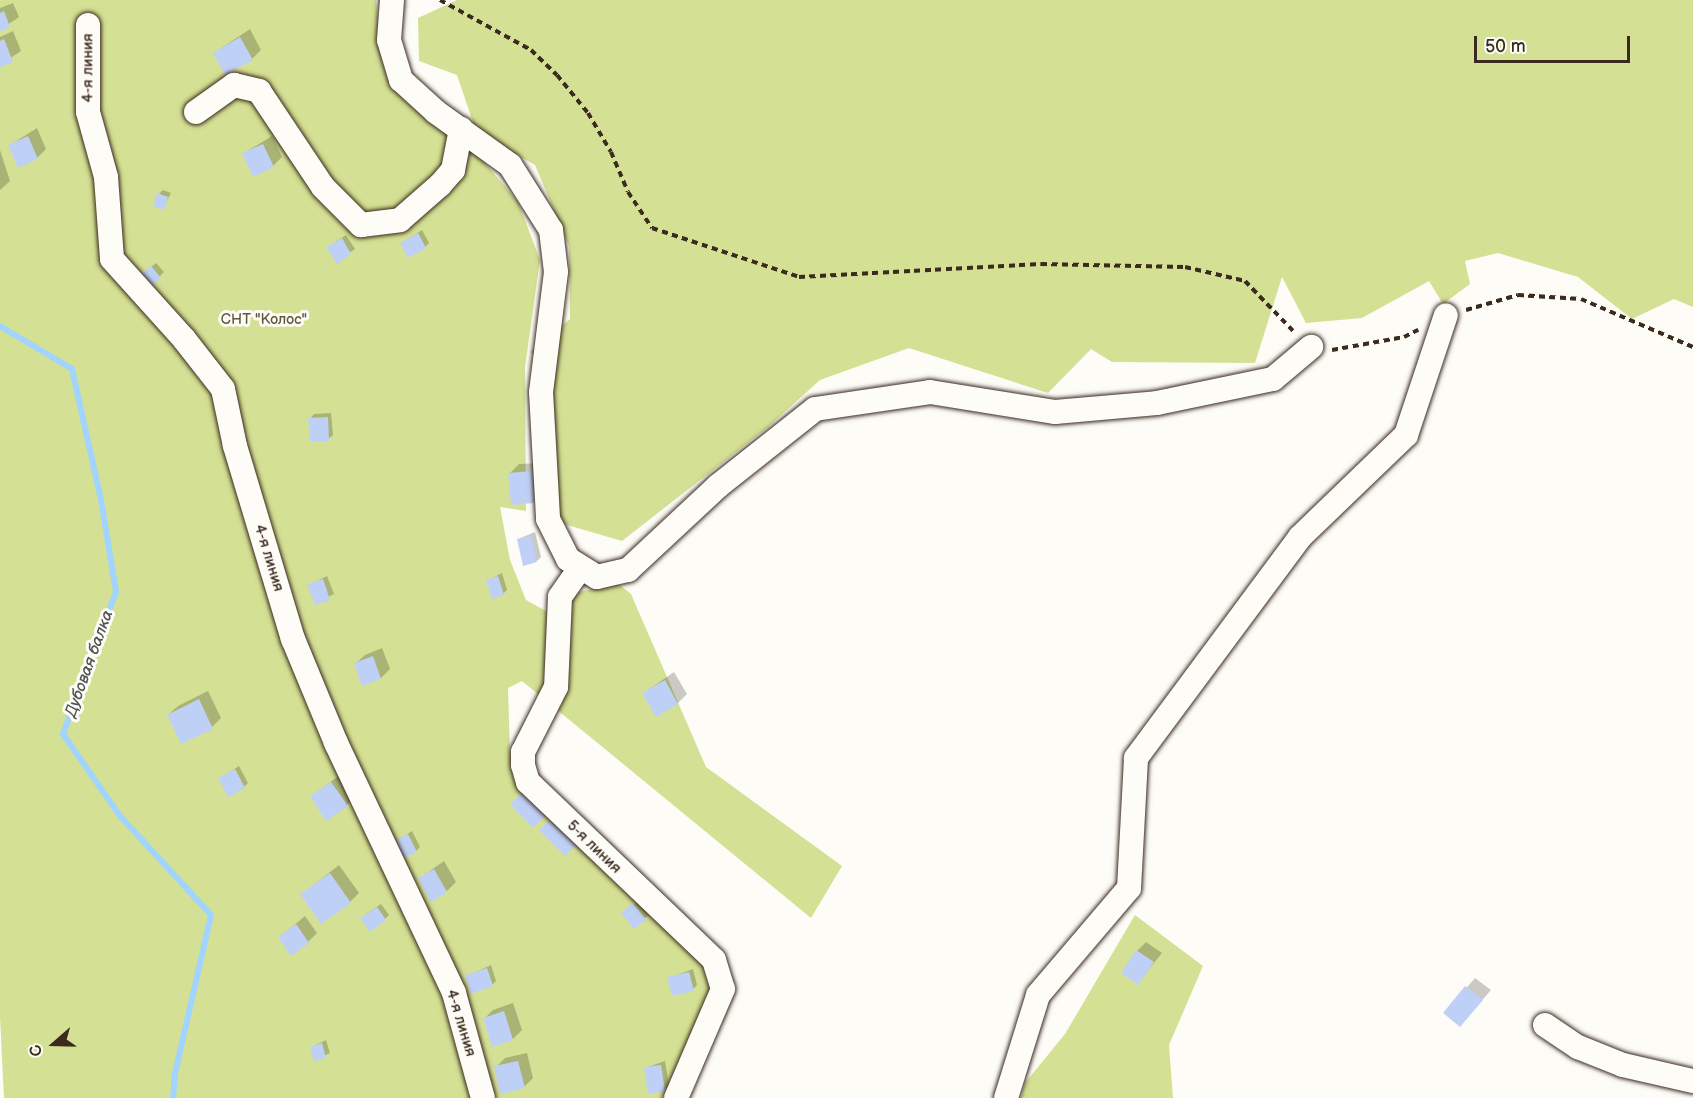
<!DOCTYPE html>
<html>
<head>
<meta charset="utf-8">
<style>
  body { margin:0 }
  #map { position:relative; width:1693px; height:1098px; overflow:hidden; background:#fdfcf7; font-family:"Balsamiq Sans",sans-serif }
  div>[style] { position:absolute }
  .green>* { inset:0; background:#d4e093 }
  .shadow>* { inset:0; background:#0003 }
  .stream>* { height:6px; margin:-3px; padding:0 3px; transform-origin:3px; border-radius:3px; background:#a1d4ff }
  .building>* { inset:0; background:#bfd0f6 }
  .path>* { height:4px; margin-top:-2px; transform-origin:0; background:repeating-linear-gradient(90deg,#3b2a1e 0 6px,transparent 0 10.5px) }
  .roads { filter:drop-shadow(0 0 2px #3b2a1e) drop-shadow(0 0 2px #3b2a1e) }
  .minor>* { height:24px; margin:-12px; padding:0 12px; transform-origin:12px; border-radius:12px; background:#fdfcf7 }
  span { translate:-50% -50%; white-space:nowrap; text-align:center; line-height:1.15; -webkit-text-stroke:6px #fdfcf7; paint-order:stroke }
  .street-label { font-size:15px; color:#3b2a1e }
  .park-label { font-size:15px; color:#61583b }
  .water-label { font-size:16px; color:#545456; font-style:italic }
  .north { position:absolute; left:24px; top:1014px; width:60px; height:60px; -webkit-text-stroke:4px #fdfcf7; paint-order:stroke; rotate:250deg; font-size:16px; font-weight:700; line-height:24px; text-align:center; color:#3b2a1e }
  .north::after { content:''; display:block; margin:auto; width:21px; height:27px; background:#3b2a1e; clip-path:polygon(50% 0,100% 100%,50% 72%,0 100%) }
  .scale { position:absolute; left:1474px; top:36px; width:156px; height:27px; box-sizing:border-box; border:3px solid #3b2a1e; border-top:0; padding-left:8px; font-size:18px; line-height:21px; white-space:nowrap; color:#3b2a1e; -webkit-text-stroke:4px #fdfcf7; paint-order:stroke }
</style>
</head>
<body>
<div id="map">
  <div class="green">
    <i style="clip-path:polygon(0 0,376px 0,380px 40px,518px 202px,540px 260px,525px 367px,526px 511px,500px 507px,510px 560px,526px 600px,564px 621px,571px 594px,617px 583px,631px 594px,706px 767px,842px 866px,811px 918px,522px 681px,508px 688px,510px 754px,563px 819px,708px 962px,716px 991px,668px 1098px,4px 1098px,0 1016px)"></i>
    <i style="clip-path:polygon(457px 0,1693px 0,1693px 307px,1674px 299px,1632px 319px,1578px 277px,1498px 253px,1465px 261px,1470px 284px,1443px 304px,1429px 281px,1362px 318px,1306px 323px,1282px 277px,1255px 363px,1112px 362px,1091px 349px,1048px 393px,909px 348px,820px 380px,768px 427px,622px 541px,557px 522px,552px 428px,554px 374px,530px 352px,570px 319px,569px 246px,535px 165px,476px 131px,457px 75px,419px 61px,418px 18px)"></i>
    <i style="clip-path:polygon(1135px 915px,1203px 966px,1169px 1045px,1173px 1098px,1021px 1098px,1025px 1083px,1065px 1034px)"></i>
  </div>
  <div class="shadow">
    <i style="clip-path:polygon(13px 3px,19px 17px,0 30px,0 8px)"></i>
    <i style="clip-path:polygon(250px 29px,261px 50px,252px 59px,214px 53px)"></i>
    <i style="clip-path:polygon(13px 31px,21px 51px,0 65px,0 37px)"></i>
    <i style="clip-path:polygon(37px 128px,46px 149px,37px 158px,10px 145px)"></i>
    <i style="clip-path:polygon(272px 136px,282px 157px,273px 166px,244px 153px)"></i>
    <i style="clip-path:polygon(0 150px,10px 181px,0 190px)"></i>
    <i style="clip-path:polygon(163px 190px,171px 193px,163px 208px,159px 194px)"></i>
    <i style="clip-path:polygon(422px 230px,429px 243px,425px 247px,402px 243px)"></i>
    <i style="clip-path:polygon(346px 235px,355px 249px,337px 261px,332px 244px)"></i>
    <i style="clip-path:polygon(156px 263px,164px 272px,150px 286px,145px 272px)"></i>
    <i style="clip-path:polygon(331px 413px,333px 435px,328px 439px,310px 419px,314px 414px)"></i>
    <i style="clip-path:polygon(541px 463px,543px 493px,534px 502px,510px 473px,519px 464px)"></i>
    <i style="clip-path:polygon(535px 532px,541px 557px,537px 561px,518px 539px)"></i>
    <i style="clip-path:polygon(502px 573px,507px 590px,503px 594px,487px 581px)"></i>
    <i style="clip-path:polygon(327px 576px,334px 594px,316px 603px,309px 585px)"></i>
    <i style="clip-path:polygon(382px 648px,390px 669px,381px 678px,355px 664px,365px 655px)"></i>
    <i style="clip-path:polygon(674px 672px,687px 694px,678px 703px,644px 693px)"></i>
    <i style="clip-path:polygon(208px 691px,221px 718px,212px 727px,168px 715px,178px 706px)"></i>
    <i style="clip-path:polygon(239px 766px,248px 783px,244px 787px,220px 778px)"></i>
    <i style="clip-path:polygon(341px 774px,356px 796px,347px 805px,312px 796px)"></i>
    <i style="clip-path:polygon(412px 831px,420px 847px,416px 851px,393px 843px)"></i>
    <i style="clip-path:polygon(444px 861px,456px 882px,447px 891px,420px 878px)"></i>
    <i style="clip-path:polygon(339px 865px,359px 893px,350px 902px,302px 894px)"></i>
    <i style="clip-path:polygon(638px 901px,649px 915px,634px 927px,627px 909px)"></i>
    <i style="clip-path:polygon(381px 904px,389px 915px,385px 919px,366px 914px)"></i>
    <i style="clip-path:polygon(305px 916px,317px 933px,308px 942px,280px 937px)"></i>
    <i style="clip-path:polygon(1146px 942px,1162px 953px,1138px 983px,1137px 951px)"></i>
    <i style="clip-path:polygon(491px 965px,496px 981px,492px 985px,467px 976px)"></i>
    <i style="clip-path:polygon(693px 969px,697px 985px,693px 989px,669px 978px)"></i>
    <i style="clip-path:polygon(1475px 978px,1491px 990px,1460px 1025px,1445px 1013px)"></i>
    <i style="clip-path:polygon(513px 1003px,522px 1030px,513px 1039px,484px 1019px,493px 1010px)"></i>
    <i style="clip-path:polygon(326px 1040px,330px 1053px,315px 1060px,312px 1047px)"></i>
    <i style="clip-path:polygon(527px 1053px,533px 1078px,524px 1087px,496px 1067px,505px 1058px)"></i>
    <i style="clip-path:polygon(665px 1061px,669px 1086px,664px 1090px,645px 1068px)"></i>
  </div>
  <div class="stream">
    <i style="left:0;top:326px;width:84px;rotate:30.8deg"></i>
    <i style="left:72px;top:369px;width:134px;rotate:77.5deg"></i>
    <i style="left:101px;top:500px;width:93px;rotate:80.7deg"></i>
    <i style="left:116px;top:592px;width:152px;rotate:110.5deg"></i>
    <i style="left:63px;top:734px;width:100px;rotate:55.2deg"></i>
    <i style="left:120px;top:816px;width:134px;rotate:47.4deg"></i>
    <i style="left:211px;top:915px;width:163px;rotate:102.8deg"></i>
    <i style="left:175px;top:1074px;width:24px;rotate:95deg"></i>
  </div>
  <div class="building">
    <i style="clip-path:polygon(4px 11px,10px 27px,0 31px,0 13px)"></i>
    <i style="clip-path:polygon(240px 37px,253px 60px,225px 75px,213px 53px)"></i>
    <i style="clip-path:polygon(4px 39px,13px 62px,0 67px,0 41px)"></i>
    <i style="clip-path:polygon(28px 136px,38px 159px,18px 168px,8px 145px)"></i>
    <i style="clip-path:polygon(263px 144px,274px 167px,253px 177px,242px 153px)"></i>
    <i style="clip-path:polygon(157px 193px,168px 197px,164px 210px,153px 206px)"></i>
    <i style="clip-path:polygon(418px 233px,426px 248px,408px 258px,400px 243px)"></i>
    <i style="clip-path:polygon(342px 238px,351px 254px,337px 264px,326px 247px)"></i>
    <i style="clip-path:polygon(151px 266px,161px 278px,150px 288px,139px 276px)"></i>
    <i style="clip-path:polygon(328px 417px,329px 441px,310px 442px,308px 418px)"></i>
    <i style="clip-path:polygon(532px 471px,534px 503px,511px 505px,508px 473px)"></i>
    <i style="clip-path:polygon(531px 536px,537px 562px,523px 566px,517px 539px)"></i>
    <i style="clip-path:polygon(498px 576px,504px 595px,492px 599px,486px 580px)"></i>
    <i style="clip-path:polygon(323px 579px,330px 600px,315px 605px,307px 584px)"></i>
    <i style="clip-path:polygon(373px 656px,381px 679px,362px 686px,354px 663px)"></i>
    <i style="clip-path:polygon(665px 680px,678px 704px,656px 717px,642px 693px)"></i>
    <i style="clip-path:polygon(199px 699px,213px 729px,181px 744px,167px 715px)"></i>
    <i style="clip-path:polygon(235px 769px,245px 788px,228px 797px,218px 778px)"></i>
    <i style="clip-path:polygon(331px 782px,348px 806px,326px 821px,310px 796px)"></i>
    <i style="clip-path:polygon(524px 791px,546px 815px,533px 828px,510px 804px)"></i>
    <i style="clip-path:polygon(550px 819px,576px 845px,565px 856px,539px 830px)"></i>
    <i style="clip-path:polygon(408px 834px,417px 852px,400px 860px,391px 842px)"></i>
    <i style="clip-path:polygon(434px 869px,447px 892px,431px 902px,418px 878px)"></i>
    <i style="clip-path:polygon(330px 873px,351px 903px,321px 924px,300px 894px)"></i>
    <i style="clip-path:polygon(633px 903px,646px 920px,634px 929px,621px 913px)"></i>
    <i style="clip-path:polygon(377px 907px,386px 920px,370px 932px,360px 918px)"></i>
    <i style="clip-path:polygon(296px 924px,309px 943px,291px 956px,278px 937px)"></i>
    <i style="clip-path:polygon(1136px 950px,1154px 962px,1138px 985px,1121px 973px)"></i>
    <i style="clip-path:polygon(487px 968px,493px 986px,471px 994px,465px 975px)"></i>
    <i style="clip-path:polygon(689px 972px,694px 991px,672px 996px,667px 977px)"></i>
    <i style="clip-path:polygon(1465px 986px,1483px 1000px,1460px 1027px,1443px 1013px)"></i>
    <i style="clip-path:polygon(504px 1011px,513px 1040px,492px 1047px,483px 1018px)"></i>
    <i style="clip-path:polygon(322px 1043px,326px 1058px,314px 1061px,310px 1047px)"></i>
    <i style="clip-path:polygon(518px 1061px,525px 1088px,500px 1094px,494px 1066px)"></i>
    <i style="clip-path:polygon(661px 1065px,665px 1091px,648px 1094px,644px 1067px)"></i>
  </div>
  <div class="path">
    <i style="left:440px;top:0;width:104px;rotate:28.8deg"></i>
    <i style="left:531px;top:50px;width:36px;rotate:44deg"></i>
    <i style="left:557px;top:75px;width:49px;rotate:50.8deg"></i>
    <i style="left:588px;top:113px;width:45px;rotate:59.5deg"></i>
    <i style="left:611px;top:152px;width:43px;rotate:67deg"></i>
    <i style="left:628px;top:192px;width:43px;rotate:56.3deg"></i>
    <i style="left:652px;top:228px;width:155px;rotate:18.4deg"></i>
    <i style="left:799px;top:277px;width:242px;rotate:-3.1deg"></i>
    <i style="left:1041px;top:264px;width:144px;rotate:1.2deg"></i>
    <i style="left:1185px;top:267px;width:62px;rotate:13.1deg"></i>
    <i style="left:1245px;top:281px;width:71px;rotate:46.1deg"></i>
    <i style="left:1466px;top:310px;width:54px;rotate:-16.1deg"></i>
    <i style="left:1518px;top:295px;width:63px;rotate:3.6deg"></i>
    <i style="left:1581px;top:299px;width:122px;rotate:23.2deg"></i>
    <i style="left:1332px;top:350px;width:73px;rotate:-10.2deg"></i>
    <i style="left:1404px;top:337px;width:16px;rotate:-27deg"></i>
  </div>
  <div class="roads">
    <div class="minor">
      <i style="left:392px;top:0;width:40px;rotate:94.3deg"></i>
      <i style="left:389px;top:40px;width:42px;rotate:73.3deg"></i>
      <i style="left:401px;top:80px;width:47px;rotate:42.4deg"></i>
      <i style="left:436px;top:112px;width:91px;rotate:35.6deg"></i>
      <i style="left:510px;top:165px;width:77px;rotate:57.8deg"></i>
      <i style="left:551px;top:230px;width:42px;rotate:83.2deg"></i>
      <i style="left:556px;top:272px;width:121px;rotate:97.1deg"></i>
      <i style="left:541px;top:392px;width:127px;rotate:86.8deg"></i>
      <i style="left:548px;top:519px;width:45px;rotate:63.4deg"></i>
      <i style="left:568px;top:559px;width:34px;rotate:32deg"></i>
      <i style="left:597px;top:577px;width:32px;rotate:-13deg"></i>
      <i style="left:628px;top:570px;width:123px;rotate:-43deg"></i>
      <i style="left:718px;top:486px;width:124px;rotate:-38.4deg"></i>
      <i style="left:815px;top:409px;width:116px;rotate:-8.4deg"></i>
      <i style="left:930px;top:392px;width:127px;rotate:9.1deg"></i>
      <i style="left:1055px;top:412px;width:102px;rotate:-5deg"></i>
      <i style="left:1157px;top:403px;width:118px;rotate:-11.7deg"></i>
      <i style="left:1273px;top:379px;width:50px;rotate:-40.1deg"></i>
      <i style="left:88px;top:25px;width:87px;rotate:90deg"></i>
      <i style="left:88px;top:112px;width:67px;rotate:74.5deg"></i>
      <i style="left:106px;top:177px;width:82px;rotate:85.8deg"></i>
      <i style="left:112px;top:259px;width:108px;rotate:48deg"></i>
      <i style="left:184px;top:339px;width:63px;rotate:52deg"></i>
      <i style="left:223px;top:389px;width:58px;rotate:78.1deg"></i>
      <i style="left:235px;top:446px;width:202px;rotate:73.3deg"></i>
      <i style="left:293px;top:639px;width:113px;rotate:67.5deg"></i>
      <i style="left:336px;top:743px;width:276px;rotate:64.7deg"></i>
      <i style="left:454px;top:993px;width:109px;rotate:74.6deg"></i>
      <i style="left:196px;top:112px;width:47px;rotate:-35.4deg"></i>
      <i style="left:234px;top:85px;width:26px;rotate:13deg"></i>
      <i style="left:259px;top:91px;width:115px;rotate:56.3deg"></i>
      <i style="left:323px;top:187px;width:54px;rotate:45deg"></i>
      <i style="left:361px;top:225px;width:39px;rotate:-7deg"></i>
      <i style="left:400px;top:220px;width:53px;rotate:-41.2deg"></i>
      <i style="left:440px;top:185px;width:20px;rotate:-49deg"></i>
      <i style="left:453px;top:170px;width:42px;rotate:-79deg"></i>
      <i style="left:576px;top:574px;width:28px;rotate:125deg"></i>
      <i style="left:560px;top:597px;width:90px;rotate:92.5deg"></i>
      <i style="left:556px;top:687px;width:73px;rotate:116.9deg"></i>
      <i style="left:523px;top:752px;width:13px;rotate:90deg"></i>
      <i style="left:523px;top:765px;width:18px;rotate:74deg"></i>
      <i style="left:528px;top:782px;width:257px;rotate:43.7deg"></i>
      <i style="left:714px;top:960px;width:30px;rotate:73deg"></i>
      <i style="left:723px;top:989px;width:119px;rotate:113.3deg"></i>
      <i style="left:1545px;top:1025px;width:40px;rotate:34deg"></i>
      <i style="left:1578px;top:1047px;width:48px;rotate:21.8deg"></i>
      <i style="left:1623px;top:1065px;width:72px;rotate:12.9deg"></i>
      <i style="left:1006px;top:1098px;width:108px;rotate:-72.7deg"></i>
      <i style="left:1038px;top:995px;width:140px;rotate:-49.6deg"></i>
      <i style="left:1129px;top:888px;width:130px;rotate:-86.9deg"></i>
      <i style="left:1136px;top:758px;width:275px;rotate:-53.4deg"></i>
      <i style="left:1300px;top:537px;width:147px;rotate:-43.9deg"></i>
      <i style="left:1406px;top:435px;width:126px;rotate:-71.6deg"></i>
    </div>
  </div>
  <div class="street-label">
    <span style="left:88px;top:68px;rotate:-90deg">4-я линия</span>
    <span style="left:269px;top:558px;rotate:73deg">4-я линия</span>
    <span style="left:594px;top:847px;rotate:44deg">5-я линия</span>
    <span style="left:461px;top:1023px;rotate:73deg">4-я линия</span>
  </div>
  <div class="park-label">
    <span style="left:264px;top:320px">СНТ "Колос"</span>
  </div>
  <div class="water-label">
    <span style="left:90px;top:664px;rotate:-70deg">Дубовая балка</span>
  </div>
  <div class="north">С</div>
  <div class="scale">50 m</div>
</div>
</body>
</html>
